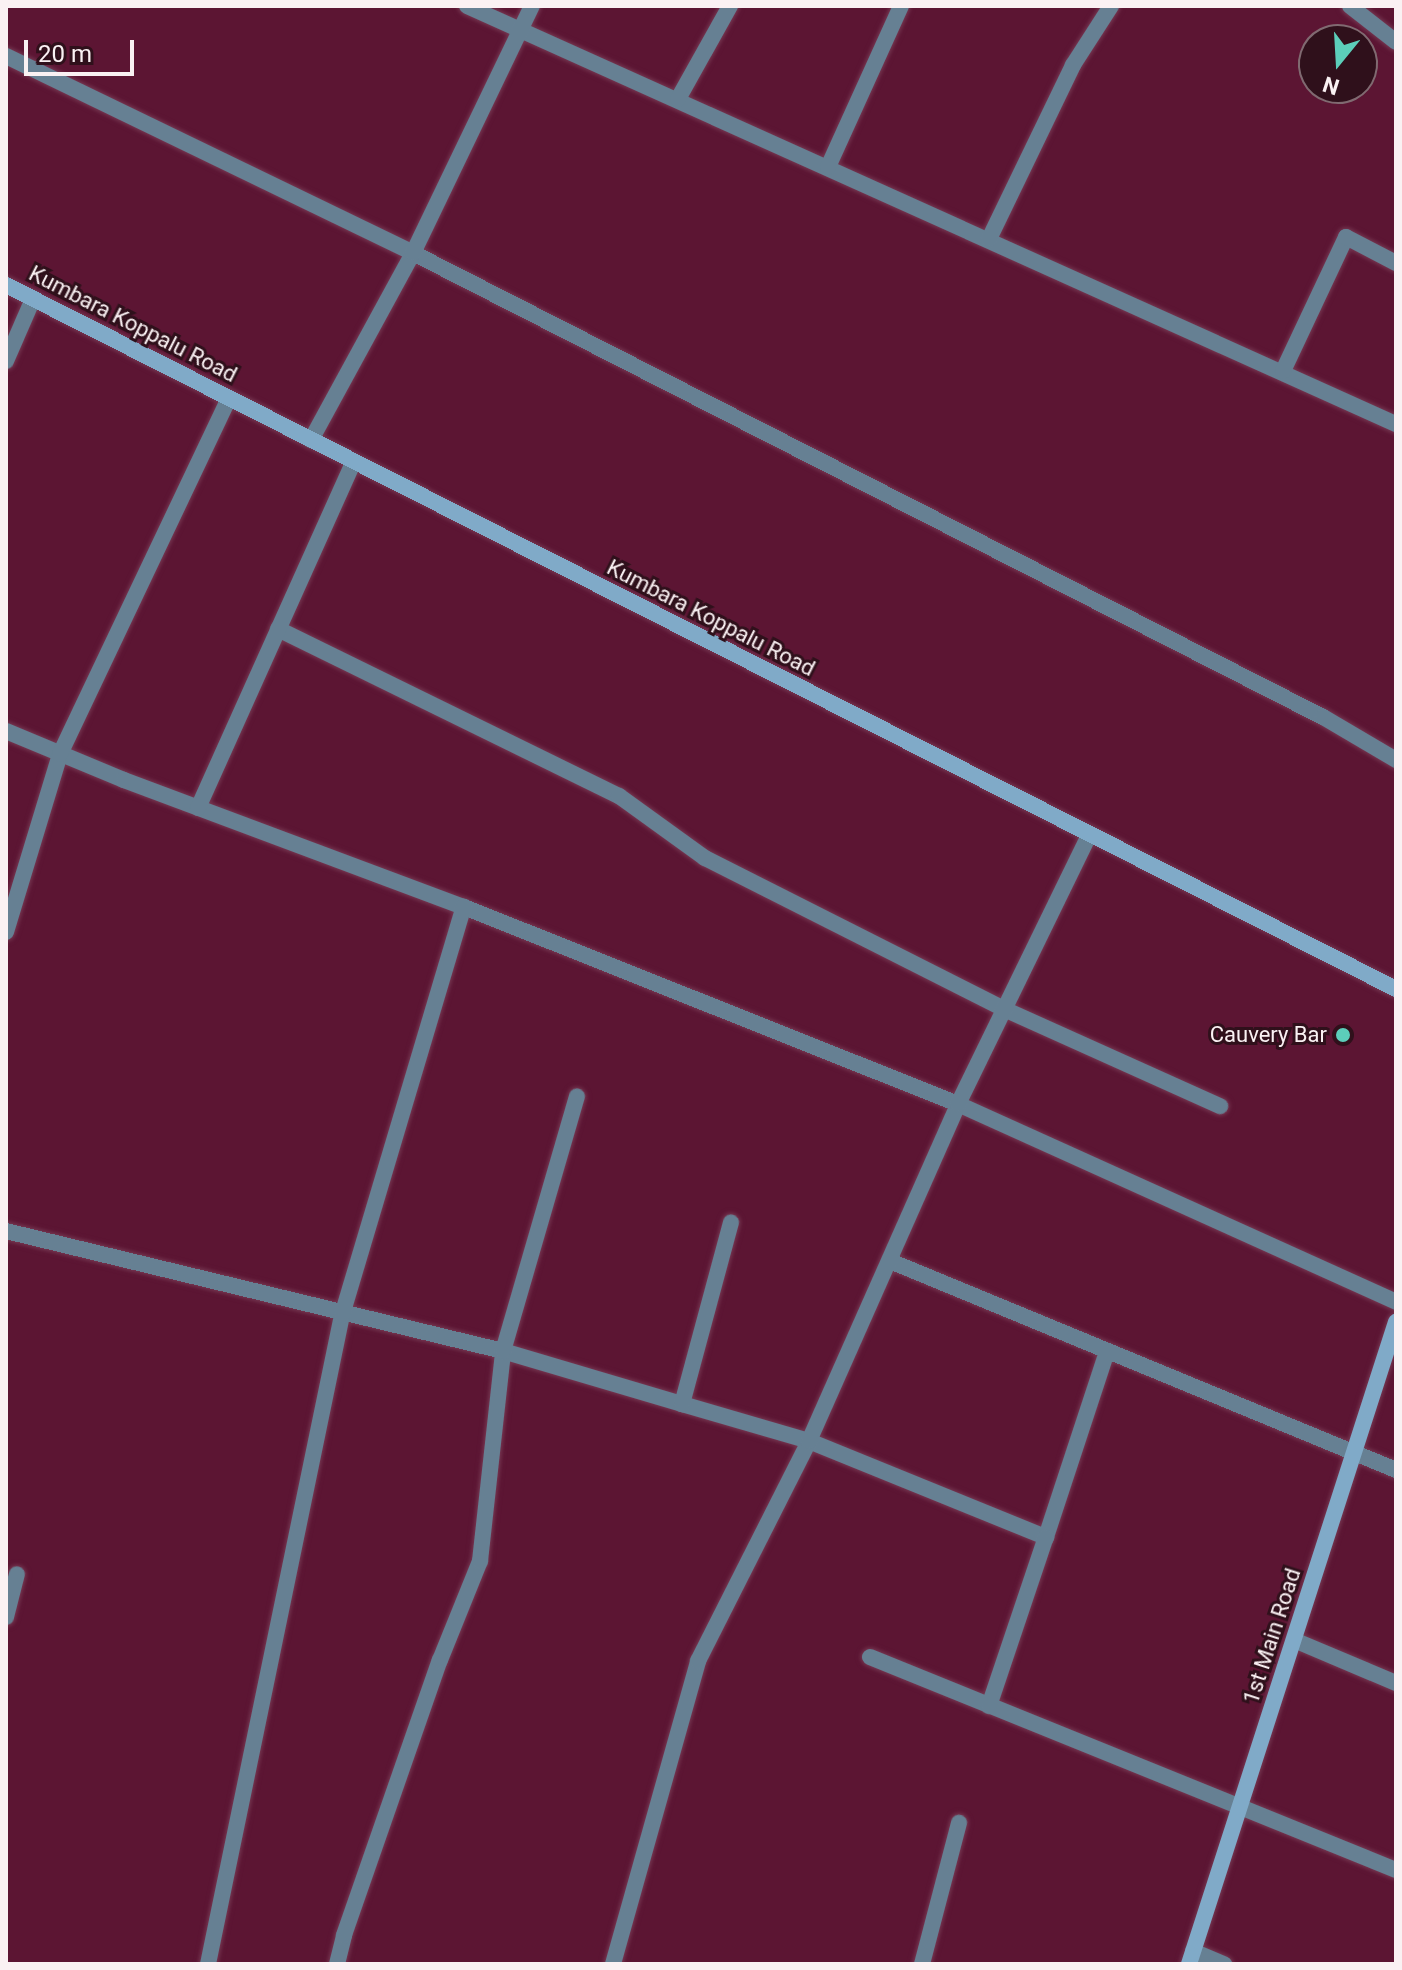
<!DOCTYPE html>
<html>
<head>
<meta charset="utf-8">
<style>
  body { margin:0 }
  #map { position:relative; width:1402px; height:1970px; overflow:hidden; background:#5c1533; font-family:Roboto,sans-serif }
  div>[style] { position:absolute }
  .roads { filter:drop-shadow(0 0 2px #753852) drop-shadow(0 0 2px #753852) }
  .street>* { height:16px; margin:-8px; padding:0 8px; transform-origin:8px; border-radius:8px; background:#668093 }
  .secondary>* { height:16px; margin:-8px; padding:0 8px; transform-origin:8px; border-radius:8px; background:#80aac8 }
  .dots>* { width:22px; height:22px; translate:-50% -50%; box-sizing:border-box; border:4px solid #2f101b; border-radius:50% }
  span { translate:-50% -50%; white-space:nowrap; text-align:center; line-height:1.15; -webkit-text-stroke:6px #2f101b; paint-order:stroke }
  .street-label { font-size:22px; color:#faf1f3 }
  .poi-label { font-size:22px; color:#faf1f3 }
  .right { translate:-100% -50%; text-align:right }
  .frame { position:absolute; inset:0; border:8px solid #faf1f3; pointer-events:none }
  .north { position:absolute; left:1298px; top:24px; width:80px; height:80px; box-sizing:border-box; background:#2f101b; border:2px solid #806a71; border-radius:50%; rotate:198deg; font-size:22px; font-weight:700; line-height:32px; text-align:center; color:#faf1f3 }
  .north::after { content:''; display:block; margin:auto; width:28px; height:36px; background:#5cceba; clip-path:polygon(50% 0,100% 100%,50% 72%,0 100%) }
  .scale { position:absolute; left:24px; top:40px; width:110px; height:36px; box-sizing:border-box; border:4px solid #faf1f3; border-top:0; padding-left:10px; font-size:24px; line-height:28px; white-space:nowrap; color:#faf1f3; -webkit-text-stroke:6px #2f101b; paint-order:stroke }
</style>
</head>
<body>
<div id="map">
  <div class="roads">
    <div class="street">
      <i style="left:467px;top:6px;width:1019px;rotate:24.23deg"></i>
      <i style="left:1350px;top:6px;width:58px;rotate:38deg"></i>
      <i style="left:6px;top:56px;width:452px;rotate:25.8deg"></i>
      <i style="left:413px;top:253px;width:1021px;rotate:27.02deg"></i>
      <i style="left:1323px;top:717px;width:85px;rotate:30.5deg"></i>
      <i style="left:678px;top:99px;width:107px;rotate:-60.8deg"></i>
      <i style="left:828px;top:167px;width:177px;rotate:-65.6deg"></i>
      <i style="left:989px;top:239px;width:193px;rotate:-64.2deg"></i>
      <i style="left:1073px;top:65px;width:70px;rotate:-57.2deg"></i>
      <i style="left:6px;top:361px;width:68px;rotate:-66.5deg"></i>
      <i style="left:1283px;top:371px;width:148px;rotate:-64.8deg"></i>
      <i style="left:1346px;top:237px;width:56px;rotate:27.5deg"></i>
      <i style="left:311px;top:440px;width:213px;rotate:-61.4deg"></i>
      <i style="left:413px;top:253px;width:274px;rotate:-64.3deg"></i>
      <i style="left:278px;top:629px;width:380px;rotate:26.1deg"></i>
      <i style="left:619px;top:796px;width:106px;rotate:35.8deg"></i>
      <i style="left:705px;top:858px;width:335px;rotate:26.8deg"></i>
      <i style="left:1004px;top:1009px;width:237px;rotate:24.2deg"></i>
      <i style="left:6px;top:731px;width:128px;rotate:22.6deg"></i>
      <i style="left:124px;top:780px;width:363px;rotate:20.5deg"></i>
      <i style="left:464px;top:907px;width:532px;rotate:21.74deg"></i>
      <i style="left:958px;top:1104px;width:481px;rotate:24.3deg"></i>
      <i style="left:198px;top:808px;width:380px;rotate:-65.8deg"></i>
      <i style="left:6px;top:932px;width:186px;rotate:-73.1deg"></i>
      <i style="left:60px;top:754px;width:394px;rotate:-64.6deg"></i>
      <i style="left:6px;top:1231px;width:511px;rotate:13.57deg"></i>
      <i style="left:503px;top:1351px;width:187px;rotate:16.5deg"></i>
      <i style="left:682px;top:1404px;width:132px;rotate:16.2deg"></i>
      <i style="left:809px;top:1441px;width:256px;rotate:22.1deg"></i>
      <i style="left:1046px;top:1537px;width:196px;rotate:-71.8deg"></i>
      <i style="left:890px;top:1261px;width:547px;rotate:22.44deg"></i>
      <i style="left:682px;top:1404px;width:188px;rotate:-74.9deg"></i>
      <i style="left:6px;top:1617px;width:44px;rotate:-75.7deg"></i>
      <i style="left:1294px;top:1640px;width:111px;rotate:22.9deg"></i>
      <i style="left:870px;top:1657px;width:567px;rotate:22.05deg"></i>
      <i style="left:989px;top:1706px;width:178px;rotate:-71.4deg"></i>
      <i style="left:1193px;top:1951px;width:34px;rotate:23deg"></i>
      <i style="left:208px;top:1964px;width:663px;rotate:-78.33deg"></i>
      <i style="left:342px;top:1315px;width:426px;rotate:-73.4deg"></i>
      <i style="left:337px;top:1964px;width:30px;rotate:-76deg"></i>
      <i style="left:344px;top:1935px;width:291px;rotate:-70.8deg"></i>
      <i style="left:440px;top:1660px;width:107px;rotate:-68deg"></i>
      <i style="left:480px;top:1561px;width:211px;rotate:-83.7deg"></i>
      <i style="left:503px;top:1351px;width:265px;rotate:-73.8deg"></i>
      <i style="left:613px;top:1964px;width:315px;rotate:-74.3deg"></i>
      <i style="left:698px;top:1661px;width:246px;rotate:-63.2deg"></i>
      <i style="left:809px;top:1441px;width:368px;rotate:-66.1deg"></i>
      <i style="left:958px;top:1104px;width:299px;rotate:-64deg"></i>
      <i style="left:922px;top:1964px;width:146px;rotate:-75.3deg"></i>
    </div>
    <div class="secondary">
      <i style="left:6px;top:285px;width:1558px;rotate:26.86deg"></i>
      <i style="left:1189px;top:1964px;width:675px;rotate:-72.13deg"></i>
    </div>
  </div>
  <div class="dots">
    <i style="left:1343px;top:1035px;background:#5cceba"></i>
  </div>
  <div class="street-label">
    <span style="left:133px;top:324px;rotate:27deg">Kumbara Koppalu Road</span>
    <span style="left:711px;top:618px;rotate:27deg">Kumbara Koppalu Road</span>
    <span style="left:1272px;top:1636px;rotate:-72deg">1st Main Road</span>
  </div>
  <div class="poi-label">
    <span class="right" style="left:1327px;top:1035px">Cauvery Bar</span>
  </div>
  <div class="frame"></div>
  <div class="north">N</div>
  <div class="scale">20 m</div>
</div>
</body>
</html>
